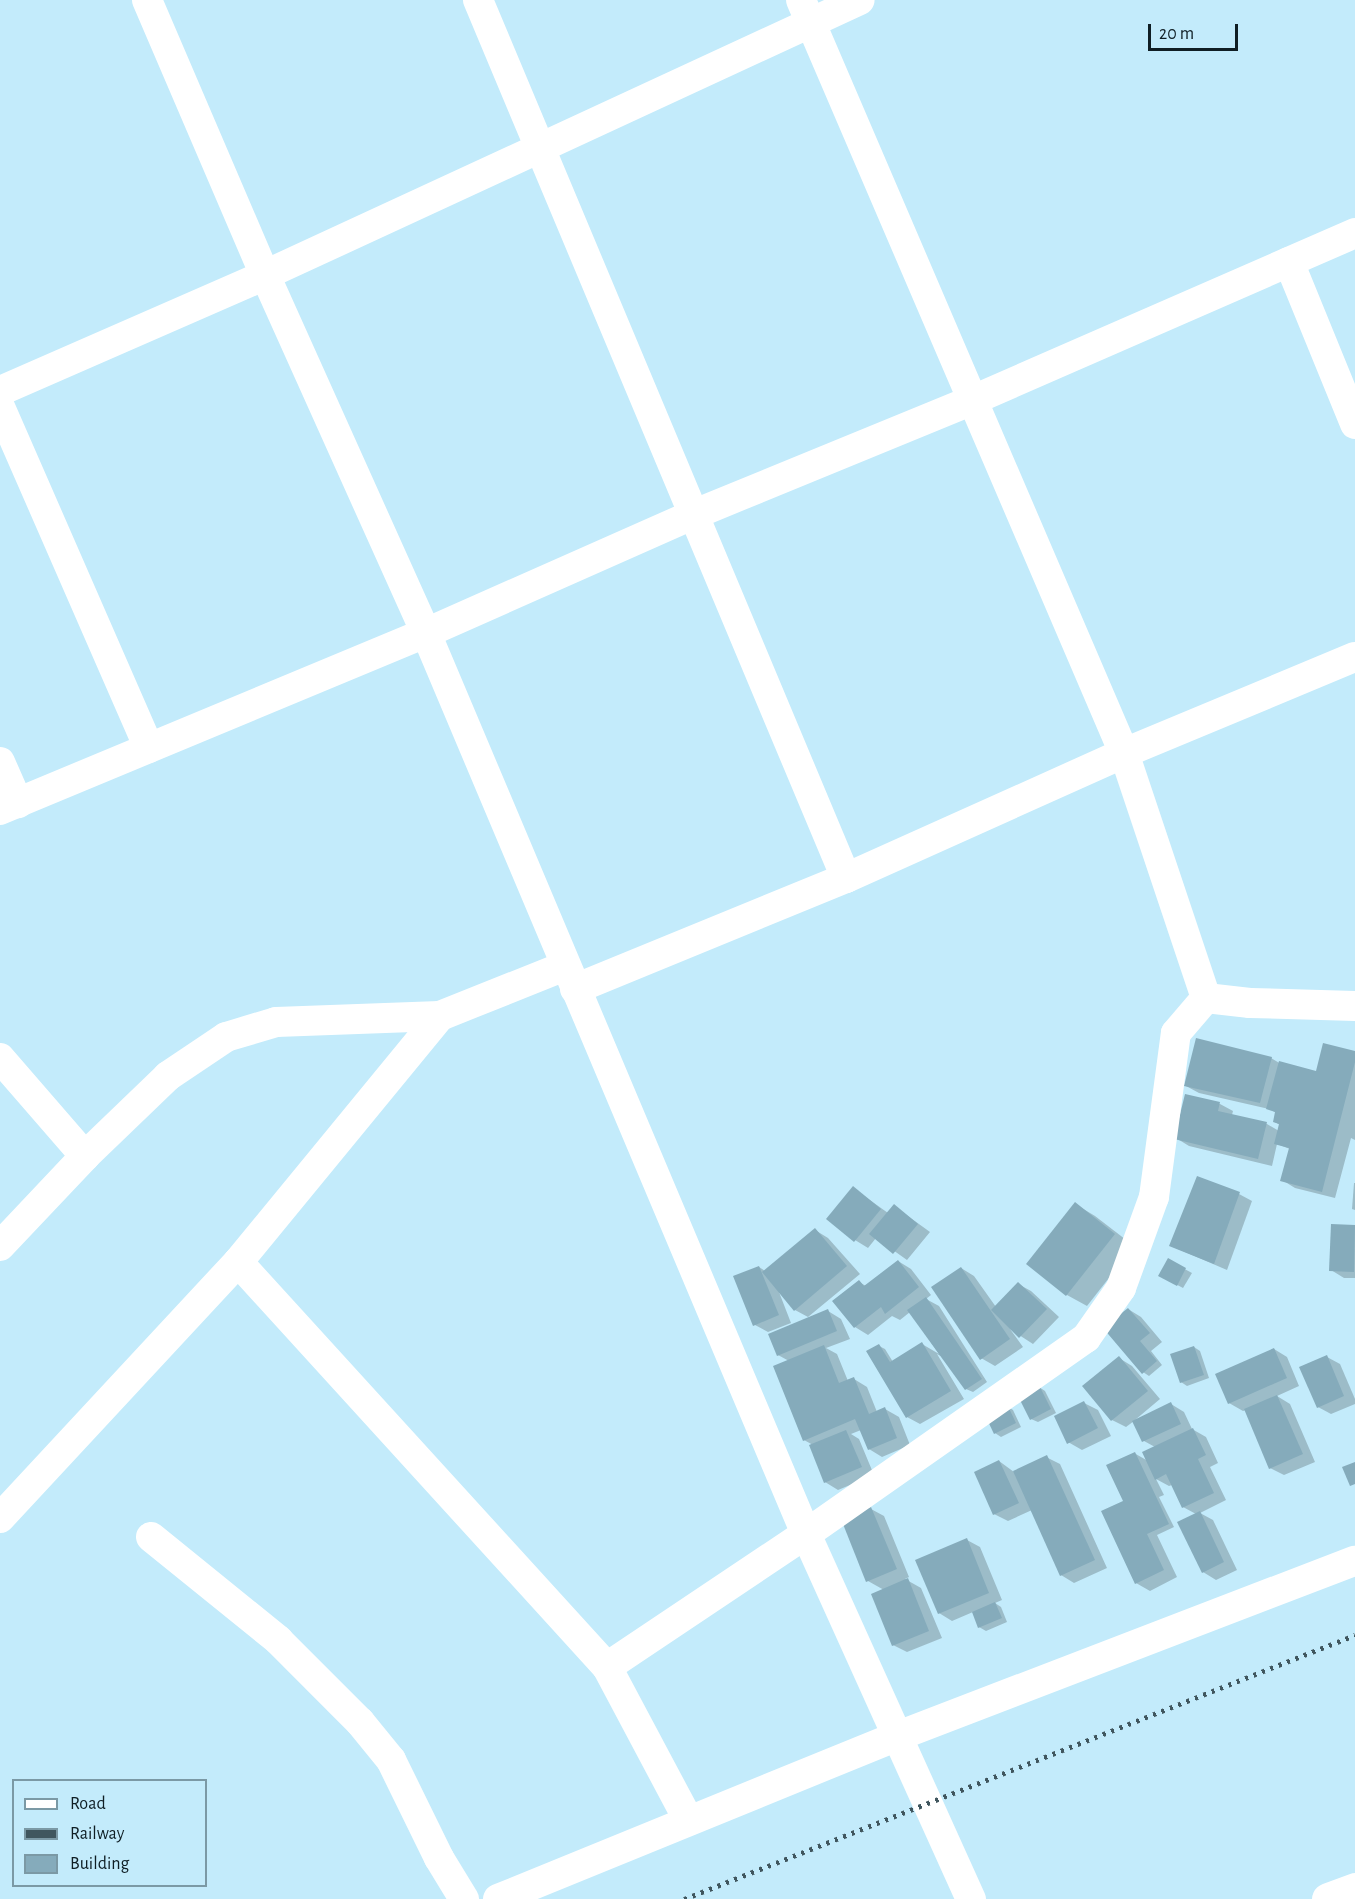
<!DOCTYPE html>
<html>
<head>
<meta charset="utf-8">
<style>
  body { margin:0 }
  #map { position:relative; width:1355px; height:1899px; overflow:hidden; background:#c3ebfb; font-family:"Alegreya Sans",sans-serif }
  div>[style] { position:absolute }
  .shadow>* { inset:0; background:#0003 }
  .building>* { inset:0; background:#85abbb }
  .minor>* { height:30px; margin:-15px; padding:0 15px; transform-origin:15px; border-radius:15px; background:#fff }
  .highway>* { height:33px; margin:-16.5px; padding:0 16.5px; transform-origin:16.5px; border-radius:16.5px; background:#fff }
  .rail>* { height:4.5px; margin-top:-2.25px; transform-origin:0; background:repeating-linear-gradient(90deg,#40565e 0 3px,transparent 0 9px) }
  span { translate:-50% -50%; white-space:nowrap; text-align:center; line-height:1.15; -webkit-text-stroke:4.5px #c3ebfb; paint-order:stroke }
  .legend { position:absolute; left:12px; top:1779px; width:195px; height:108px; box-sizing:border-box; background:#c3ebfb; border:2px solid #7b99a5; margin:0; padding:8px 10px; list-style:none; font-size:18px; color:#0f1e24 }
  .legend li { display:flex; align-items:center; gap:12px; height:30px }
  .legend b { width:30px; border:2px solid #7b99a5 }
  .scale { position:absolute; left:1148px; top:24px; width:90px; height:27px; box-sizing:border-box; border:3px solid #0f1e24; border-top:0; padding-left:8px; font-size:18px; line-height:21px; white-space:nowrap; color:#0f1e24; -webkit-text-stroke:4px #c3ebfb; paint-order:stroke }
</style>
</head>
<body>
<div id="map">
  <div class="shadow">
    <i style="clip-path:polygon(1355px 1052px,1355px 1140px,1351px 1138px,1335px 1198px,1295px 1188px,1282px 1180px,1290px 1149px,1277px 1144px,1272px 1166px,1189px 1146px,1176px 1138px,1186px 1096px,1220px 1104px,1233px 1111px,1232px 1115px,1267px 1124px,1279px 1131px,1280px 1125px,1275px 1122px,1277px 1113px,1269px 1109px,1199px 1093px,1186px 1086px,1271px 1058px,1281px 1064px,1318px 1073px)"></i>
    <i style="clip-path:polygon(1354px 1183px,1355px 1183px,1355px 1210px,1352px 1209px)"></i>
    <i style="clip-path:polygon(853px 1188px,888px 1213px,894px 1206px,930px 1232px,907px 1260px,876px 1238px,868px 1248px,855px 1240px)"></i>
    <i style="clip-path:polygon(1239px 1194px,1252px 1201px,1227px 1270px,1171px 1246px)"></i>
    <i style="clip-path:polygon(1075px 1204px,1095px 1216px,1134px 1246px,1087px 1306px,1067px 1295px,1028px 1264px)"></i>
    <i style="clip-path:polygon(1332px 1226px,1355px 1226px,1355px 1278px,1344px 1278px,1331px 1270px)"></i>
    <i style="clip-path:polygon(815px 1230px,828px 1238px,860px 1274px,808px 1317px,795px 1310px,779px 1292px,791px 1323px,768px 1332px,755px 1325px,759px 1267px,765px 1271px)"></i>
    <i style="clip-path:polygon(1168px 1260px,1192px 1273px,1183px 1288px,1166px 1279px)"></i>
    <i style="clip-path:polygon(898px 1261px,911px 1269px,931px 1295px,926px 1299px,939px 1306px,987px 1382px,973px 1392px,966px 1389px,946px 1359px,937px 1354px,964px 1399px,920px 1424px,907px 1417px,879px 1346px,885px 1349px,893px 1362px,922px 1344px,939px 1354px,910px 1312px,900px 1320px,892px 1316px,868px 1335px,855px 1327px,834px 1301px,859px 1282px,866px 1286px)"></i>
    <i style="clip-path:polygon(961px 1268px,974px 1276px,996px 1307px,1018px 1284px,1031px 1291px,1059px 1317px,1033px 1344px,1010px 1329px,1023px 1347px,995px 1366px,981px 1358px)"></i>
    <i style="clip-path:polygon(1128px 1309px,1141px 1317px,1162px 1342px,1151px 1351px,1162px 1365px,1149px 1376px,1143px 1372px)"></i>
    <i style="clip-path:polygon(828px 1311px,841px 1319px,850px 1339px,826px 1348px,837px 1354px,848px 1381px,854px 1379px,867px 1387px,877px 1412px,885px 1409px,899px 1417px,910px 1445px,882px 1457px,869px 1449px,861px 1430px,851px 1434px,859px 1439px,874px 1475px,838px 1490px,825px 1482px,813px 1445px,804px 1440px,789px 1361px,778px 1355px)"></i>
    <i style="clip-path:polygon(1194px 1347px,1200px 1351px,1209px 1378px,1187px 1386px,1181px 1382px)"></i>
    <i style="clip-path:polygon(1274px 1349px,1287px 1357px,1299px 1386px,1277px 1396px,1290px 1404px,1315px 1462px,1284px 1475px,1270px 1468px,1246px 1410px,1243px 1411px,1229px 1403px)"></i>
    <i style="clip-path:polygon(1327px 1357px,1340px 1364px,1355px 1399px,1355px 1404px,1331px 1414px,1318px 1407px)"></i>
    <i style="clip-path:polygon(1119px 1358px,1132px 1366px,1160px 1399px,1135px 1420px,1171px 1404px,1184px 1412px,1192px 1429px,1206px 1437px,1218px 1463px,1210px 1467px,1226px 1500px,1200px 1513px,1213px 1520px,1237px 1570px,1216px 1580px,1203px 1572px,1196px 1514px,1183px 1507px,1172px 1485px,1169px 1486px,1156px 1479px,1164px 1495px,1159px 1497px,1174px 1527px,1157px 1535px,1177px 1577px,1150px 1591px,1136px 1583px,1125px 1501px,1134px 1453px,1148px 1461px,1155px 1447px,1144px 1441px,1134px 1421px,1126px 1427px,1112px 1420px)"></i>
    <i style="clip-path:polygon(1039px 1387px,1045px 1391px,1056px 1413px,1038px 1422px,1031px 1419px)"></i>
    <i style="clip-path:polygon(1084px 1403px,1098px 1410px,1111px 1436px,1082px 1450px,1068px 1442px)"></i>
    <i style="clip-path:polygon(1007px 1406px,1013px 1410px,1021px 1427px,1001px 1437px,995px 1433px)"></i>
    <i style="clip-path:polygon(1046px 1457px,1060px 1464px,1107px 1568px,1074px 1583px,1061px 1575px,1032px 1510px,1008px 1521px,994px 1514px,999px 1461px,1014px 1472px)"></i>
    <i style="clip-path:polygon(871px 1509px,884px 1516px,909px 1577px,905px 1579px,921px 1588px,942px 1638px,907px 1652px,893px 1645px,884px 1590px,868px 1581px)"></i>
    <i style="clip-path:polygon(967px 1540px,980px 1547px,1002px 1600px,995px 1603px,1001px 1607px,1007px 1622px,986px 1631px,979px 1627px,973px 1612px,952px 1621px,939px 1613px)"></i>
  </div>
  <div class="building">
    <i style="clip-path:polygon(1196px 1038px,1272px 1057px,1260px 1103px,1184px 1086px)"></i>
    <i style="clip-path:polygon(1323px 1043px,1355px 1051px,1355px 1062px,1322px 1192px,1280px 1181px,1289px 1148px,1274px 1144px,1279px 1124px,1273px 1122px,1275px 1112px,1266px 1109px,1279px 1061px,1316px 1071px)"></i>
    <i style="clip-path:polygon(1185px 1094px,1220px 1102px,1218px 1111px,1267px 1122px,1258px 1159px,1174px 1139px)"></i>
    <i style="clip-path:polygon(1197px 1176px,1240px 1192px,1214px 1264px,1169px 1246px)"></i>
    <i style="clip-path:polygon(853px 1186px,881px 1209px,854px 1242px,826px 1219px)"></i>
    <i style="clip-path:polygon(1075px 1202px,1115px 1234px,1066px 1296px,1026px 1264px)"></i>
    <i style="clip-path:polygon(894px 1204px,918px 1224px,893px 1254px,869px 1234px)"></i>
    <i style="clip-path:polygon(1331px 1224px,1355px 1225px,1354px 1272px,1329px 1271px)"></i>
    <i style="clip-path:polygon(815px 1228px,847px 1266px,794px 1311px,762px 1272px)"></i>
    <i style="clip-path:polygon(1168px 1258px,1186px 1268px,1177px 1286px,1158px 1276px)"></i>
    <i style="clip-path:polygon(898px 1260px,919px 1287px,885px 1314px,881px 1307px,854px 1328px,832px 1301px,859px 1280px,864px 1286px)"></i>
    <i style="clip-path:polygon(759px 1266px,779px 1315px,753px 1326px,733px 1276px)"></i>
    <i style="clip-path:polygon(961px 1267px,1010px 1339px,980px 1360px,931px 1287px)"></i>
    <i style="clip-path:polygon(1018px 1282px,1047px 1309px,1019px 1338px,991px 1310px)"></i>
    <i style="clip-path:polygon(926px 1297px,982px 1379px,965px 1390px,907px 1310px)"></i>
    <i style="clip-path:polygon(1128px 1308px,1150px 1333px,1140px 1341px,1157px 1361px,1142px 1374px,1103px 1328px)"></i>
    <i style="clip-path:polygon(828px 1309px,837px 1331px,777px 1356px,768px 1334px)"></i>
    <i style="clip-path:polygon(922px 1342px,951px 1391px,906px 1418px,866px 1351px,879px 1344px,890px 1362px)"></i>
    <i style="clip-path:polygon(824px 1345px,839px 1383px,854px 1377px,869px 1414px,885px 1407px,897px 1438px,868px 1450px,855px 1419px,803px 1441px,773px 1366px)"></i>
    <i style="clip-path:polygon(1194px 1346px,1204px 1375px,1180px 1383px,1170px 1354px)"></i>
    <i style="clip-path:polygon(1274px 1348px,1287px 1378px,1228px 1404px,1215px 1374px)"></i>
    <i style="clip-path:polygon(1327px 1355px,1344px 1396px,1317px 1408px,1299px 1367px)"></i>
    <i style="clip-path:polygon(1119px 1356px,1148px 1391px,1111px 1421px,1082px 1386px)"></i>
    <i style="clip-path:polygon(1039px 1385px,1051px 1409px,1030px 1420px,1018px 1396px)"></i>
    <i style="clip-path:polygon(1277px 1395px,1303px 1454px,1269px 1469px,1244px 1409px)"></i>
    <i style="clip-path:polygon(1084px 1401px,1098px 1428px,1067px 1444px,1054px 1416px)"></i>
    <i style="clip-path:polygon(1171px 1402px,1181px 1424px,1142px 1442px,1132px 1421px)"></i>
    <i style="clip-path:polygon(1007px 1404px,1016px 1423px,994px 1434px,985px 1415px)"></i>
    <i style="clip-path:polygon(1193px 1428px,1206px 1455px,1198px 1459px,1214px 1493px,1182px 1508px,1166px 1474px,1155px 1480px,1142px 1452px)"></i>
    <i style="clip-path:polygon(846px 1430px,862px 1467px,824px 1483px,809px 1445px)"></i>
    <i style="clip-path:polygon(1135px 1452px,1169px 1524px,1147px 1534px,1164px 1570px,1135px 1584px,1101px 1511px,1123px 1501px,1106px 1465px)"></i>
    <i style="clip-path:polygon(1047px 1455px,1095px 1560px,1060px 1576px,1013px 1471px)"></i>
    <i style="clip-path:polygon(999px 1460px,1019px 1503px,993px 1515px,974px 1472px)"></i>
    <i style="clip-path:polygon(1355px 1462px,1355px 1484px,1350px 1486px,1342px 1467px)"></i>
    <i style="clip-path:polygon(871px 1507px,897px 1569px,866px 1582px,841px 1519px)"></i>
    <i style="clip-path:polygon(1200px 1511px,1224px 1562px,1202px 1573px,1177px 1522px)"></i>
    <i style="clip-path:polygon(967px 1538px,989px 1593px,938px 1614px,915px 1560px)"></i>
    <i style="clip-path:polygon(908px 1578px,929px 1631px,892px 1646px,871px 1594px)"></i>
    <i style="clip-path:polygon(995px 1602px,1002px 1618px,978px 1628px,972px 1612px)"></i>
  </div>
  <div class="minor">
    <i style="left:147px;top:0;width:299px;rotate:66.8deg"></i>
    <i style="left:265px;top:275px;width:393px;rotate:65.8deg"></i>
    <i style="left:426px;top:633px;width:978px;rotate:67.13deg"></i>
    <i style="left:806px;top:1534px;width:401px;rotate:65.7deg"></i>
    <i style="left:478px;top:0;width:952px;rotate:67.26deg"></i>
    <i style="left:1289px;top:262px;width:175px;rotate:67.8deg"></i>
    <i style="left:0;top:391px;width:289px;rotate:-23.6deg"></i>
    <i style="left:265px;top:275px;width:655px;rotate:-24.81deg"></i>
    <i style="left:0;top:407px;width:372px;rotate:66.4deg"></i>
    <i style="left:0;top:762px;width:45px;rotate:66.3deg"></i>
    <i style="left:0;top:810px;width:461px;rotate:-22.6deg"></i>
    <i style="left:426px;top:633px;width:294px;rotate:-23.9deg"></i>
    <i style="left:695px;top:514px;width:300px;rotate:-22.3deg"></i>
    <i style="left:973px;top:400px;width:417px;rotate:-23.6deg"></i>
    <i style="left:575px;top:989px;width:293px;rotate:-22.3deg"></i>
    <i style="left:846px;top:878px;width:305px;rotate:-24.2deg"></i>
    <i style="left:1124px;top:753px;width:250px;rotate:-22.6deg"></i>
    <i style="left:1206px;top:998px;width:44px;rotate:6.5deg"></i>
    <i style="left:1250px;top:1003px;width:105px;rotate:1.6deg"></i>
    <i style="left:0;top:1058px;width:130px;rotate:49.1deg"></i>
    <i style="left:0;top:1246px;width:124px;rotate:-46.6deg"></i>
    <i style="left:85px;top:1156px;width:115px;rotate:-43.9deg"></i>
    <i style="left:168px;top:1076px;width:70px;rotate:-33.9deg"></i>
    <i style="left:226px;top:1037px;width:52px;rotate:-16.7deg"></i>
    <i style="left:276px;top:1022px;width:164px;rotate:-2.1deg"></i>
    <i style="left:440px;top:1016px;width:135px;rotate:-21.8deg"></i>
    <i style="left:238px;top:1262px;width:548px;rotate:47.66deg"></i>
    <i style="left:607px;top:1667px;width:174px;rotate:62deg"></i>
    <i style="left:0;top:1518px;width:350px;rotate:-47.1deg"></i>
    <i style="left:238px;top:1262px;width:318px;rotate:-50.6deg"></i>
    <i style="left:151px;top:1537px;width:164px;rotate:39deg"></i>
    <i style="left:278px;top:1640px;width:116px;rotate:45deg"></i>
    <i style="left:360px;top:1722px;width:49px;rotate:50.8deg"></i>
    <i style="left:391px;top:1760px;width:109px;rotate:63.9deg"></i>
    <i style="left:439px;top:1858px;width:48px;rotate:58.6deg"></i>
    <i style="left:607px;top:1667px;width:239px;rotate:-33.8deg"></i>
    <i style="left:806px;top:1534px;width:342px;rotate:-35deg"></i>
    <i style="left:1086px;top:1338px;width:61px;rotate:-55deg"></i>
    <i style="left:1121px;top:1288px;width:97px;rotate:-70.1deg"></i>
    <i style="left:1154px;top:1197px;width:165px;rotate:-82.4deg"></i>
    <i style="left:1176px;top:1033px;width:46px;rotate:-49.4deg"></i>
    <i style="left:1206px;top:998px;width:258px;rotate:-108.5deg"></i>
    <i style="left:1124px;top:753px;width:819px;rotate:-113.22deg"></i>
    <i style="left:498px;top:1899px;width:432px;rotate:-22.2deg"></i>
    <i style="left:898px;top:1736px;width:489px;rotate:-21deg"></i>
  </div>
  <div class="highway">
    <i style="left:1328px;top:1899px;width:29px;rotate:-20deg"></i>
  </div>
  <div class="rail">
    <i style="left:684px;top:1899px;width:721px;rotate:-21.48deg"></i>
  </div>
  <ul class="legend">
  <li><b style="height:8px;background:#fff"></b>Road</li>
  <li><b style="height:8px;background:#40565e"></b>Railway</li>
  <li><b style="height:16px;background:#85abbb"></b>Building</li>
  </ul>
  <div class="scale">20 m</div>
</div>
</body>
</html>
